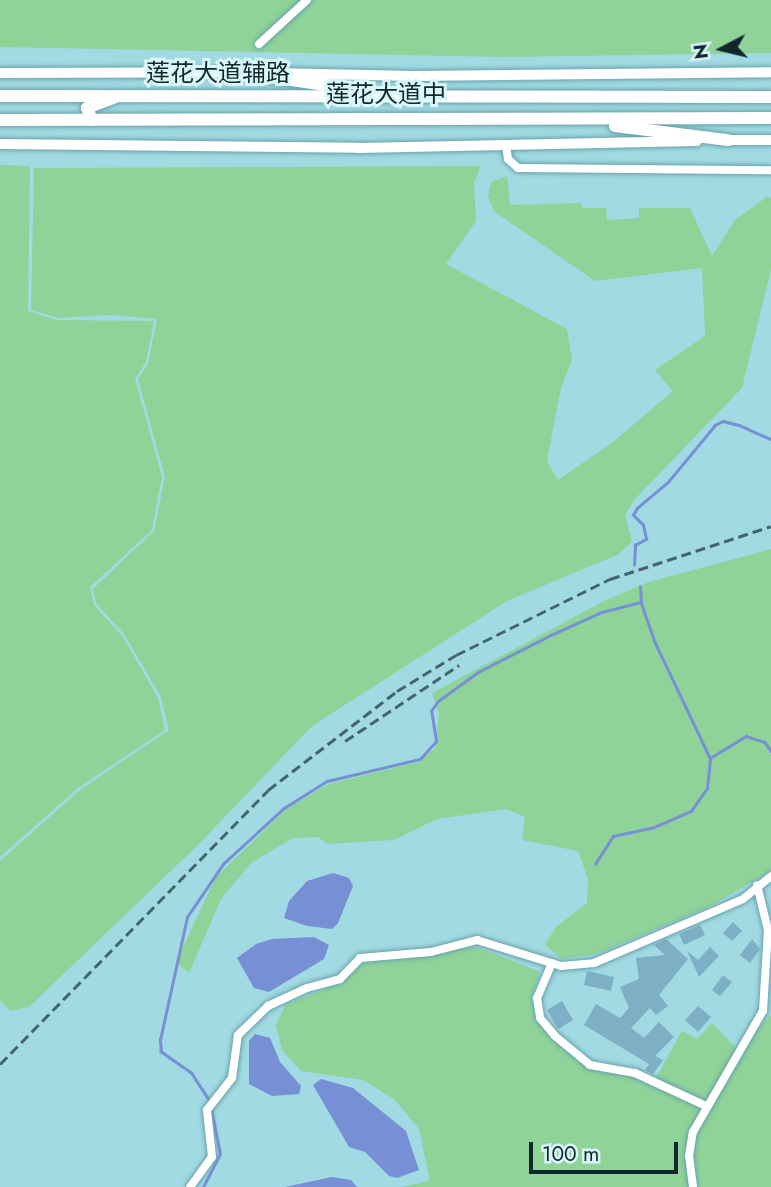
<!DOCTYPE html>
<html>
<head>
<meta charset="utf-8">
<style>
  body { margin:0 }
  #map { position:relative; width:771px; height:1187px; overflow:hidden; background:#a1dae3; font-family:Jost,"Noto Sans SC",sans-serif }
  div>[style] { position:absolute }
  .green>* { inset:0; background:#8fd399 }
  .water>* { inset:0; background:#768fd5 }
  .stream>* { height:2.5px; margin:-1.25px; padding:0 1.25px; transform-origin:1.25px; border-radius:1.25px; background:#768fd5 }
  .building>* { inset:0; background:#7fafc5 }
  .roads { filter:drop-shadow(0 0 2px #6aa2ab) drop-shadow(0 0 2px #6aa2ab) }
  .street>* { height:8px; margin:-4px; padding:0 4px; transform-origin:4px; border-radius:4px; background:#fff }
  .secondary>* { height:10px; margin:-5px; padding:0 5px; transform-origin:5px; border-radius:5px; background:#fff }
  .primary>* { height:12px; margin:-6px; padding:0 6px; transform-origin:6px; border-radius:6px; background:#fff }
  .rail>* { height:2.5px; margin-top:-1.25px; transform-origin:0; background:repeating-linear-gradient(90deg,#41656a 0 10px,transparent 0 15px) }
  span { translate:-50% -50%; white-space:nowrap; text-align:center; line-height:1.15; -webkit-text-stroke:6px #d9f6fa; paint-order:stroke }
  .street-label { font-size:24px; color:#10282b }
  .north { position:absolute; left:687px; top:14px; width:70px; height:70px; -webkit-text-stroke:5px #d9f6fa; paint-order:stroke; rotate:263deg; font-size:19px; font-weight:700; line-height:28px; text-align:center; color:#10282b }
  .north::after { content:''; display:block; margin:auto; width:24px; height:32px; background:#10282b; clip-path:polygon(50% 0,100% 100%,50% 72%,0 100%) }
  .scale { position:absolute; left:529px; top:1142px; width:149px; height:32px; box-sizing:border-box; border:4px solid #10282b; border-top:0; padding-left:9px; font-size:21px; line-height:24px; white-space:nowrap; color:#10282b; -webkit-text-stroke:5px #d9f6fa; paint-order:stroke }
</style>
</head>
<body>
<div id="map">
  <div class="green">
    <i style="clip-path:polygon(0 0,771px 0,771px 53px,500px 57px,0 47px)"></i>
    <i style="clip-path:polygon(0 165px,30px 166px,28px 311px,57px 320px,154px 321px,146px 362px,135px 379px,162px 477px,152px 530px,90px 587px,94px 605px,123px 637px,158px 698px,165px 730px,78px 788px,0 857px)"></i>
    <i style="clip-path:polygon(481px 166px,474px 183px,476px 221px,446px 264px,567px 329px,572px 360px,561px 388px,547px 461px,558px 480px,613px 442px,673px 391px,655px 370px,705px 336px,702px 268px,595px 281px,495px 212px,488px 197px,491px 182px,507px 176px,510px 205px,581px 203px,582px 208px,606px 208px,607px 220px,639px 218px,639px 208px,690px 208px,712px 256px,735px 220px,768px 196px,771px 198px,771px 270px,742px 388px,634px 500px,625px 515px,632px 542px,617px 555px,507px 601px,312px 726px,197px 846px,29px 1007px,10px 1011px,0 1000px,0 861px,80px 790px,169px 730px,161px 697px,124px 634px,96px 603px,93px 589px,154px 531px,165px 477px,138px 379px,148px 364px,157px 319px,110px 315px,58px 318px,31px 310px,34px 168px)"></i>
    <i style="clip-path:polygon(771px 549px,771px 871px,707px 908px,596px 954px,562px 959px,545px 945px,555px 928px,587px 903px,588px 879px,578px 851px,522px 840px,525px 817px,506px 809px,437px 819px,394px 840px,328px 844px,318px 837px,293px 838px,251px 863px,221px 899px,189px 973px,176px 962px,216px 877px,285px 810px,328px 784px,419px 762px,435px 748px,439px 714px,432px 693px,608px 599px,649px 582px)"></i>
    <i style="clip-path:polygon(477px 947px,540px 972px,532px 997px,538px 1020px,588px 1068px,634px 1076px,652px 1085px,682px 1031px,697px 1039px,712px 1023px,737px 1049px,690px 1129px,690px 1187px,401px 1187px,430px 1181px,419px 1129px,394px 1099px,363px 1080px,301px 1071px,282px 1050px,276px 1025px,286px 1004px,342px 983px,363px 963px)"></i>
    <i style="clip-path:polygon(771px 1015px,771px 1187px,699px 1187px,692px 1158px,698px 1131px,758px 1028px)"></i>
  </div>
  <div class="water">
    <i style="clip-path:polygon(333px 873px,349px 878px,353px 886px,338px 923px,332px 929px,307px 926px,284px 918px,289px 901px,307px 881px)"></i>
    <i style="clip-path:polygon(314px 937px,329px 945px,324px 959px,269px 992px,254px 988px,237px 958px,256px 944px,272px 939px)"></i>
    <i style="clip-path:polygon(255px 1034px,270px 1038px,280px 1062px,301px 1086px,299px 1094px,272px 1096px,249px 1084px,249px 1041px)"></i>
    <i style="clip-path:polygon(321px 1079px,353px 1088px,406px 1131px,419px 1170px,397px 1178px,389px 1176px,365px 1152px,349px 1147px,313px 1085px)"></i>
    <i style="clip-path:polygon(332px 1177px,351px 1180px,357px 1187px,285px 1187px)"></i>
  </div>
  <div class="stream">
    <i style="left:634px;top:565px;width:20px;rotate:-87deg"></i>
    <i style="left:635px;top:545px;width:13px;rotate:-29deg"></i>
    <i style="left:646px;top:539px;width:14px;rotate:-102deg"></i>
    <i style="left:643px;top:525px;width:14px;rotate:-135deg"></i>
    <i style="left:633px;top:515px;width:8px;rotate:-60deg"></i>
    <i style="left:637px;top:508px;width:40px;rotate:-40deg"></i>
    <i style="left:668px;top:482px;width:74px;rotate:-50.5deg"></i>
    <i style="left:715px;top:425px;width:9px;rotate:-27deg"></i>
    <i style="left:723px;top:421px;width:16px;rotate:14deg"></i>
    <i style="left:739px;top:425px;width:35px;rotate:24deg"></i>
    <i style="left:641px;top:602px;width:42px;rotate:70.7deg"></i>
    <i style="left:655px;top:642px;width:128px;rotate:64.6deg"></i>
    <i style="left:595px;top:864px;width:33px;rotate:-57deg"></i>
    <i style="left:613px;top:836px;width:40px;rotate:-12deg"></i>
    <i style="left:652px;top:828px;width:43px;rotate:-23.6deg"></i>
    <i style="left:691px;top:811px;width:28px;rotate:-55deg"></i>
    <i style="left:707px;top:788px;width:30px;rotate:-84deg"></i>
    <i style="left:710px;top:758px;width:42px;rotate:-31.4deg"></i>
    <i style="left:746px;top:736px;width:20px;rotate:18deg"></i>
    <i style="left:765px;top:742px;width:11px;rotate:56deg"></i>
    <i style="left:208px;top:1099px;width:31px;rotate:-123deg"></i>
    <i style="left:191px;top:1073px;width:37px;rotate:-145deg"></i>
    <i style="left:161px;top:1052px;width:12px;rotate:-95deg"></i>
    <i style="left:160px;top:1040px;width:126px;rotate:-77.6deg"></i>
    <i style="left:187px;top:917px;width:64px;rotate:-55.8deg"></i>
    <i style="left:223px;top:864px;width:83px;rotate:-42.6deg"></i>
    <i style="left:284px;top:808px;width:51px;rotate:-32.1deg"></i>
    <i style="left:327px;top:781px;width:96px;rotate:-13.3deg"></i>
    <i style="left:420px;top:759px;width:24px;rotate:-48deg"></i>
    <i style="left:436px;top:741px;width:30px;rotate:-99deg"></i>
    <i style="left:431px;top:711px;width:12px;rotate:-55deg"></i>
    <i style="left:438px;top:701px;width:49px;rotate:-35.9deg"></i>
    <i style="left:478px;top:672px;width:82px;rotate:-26.9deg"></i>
    <i style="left:551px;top:635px;width:56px;rotate:-24.3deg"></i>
    <i style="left:602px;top:612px;width:40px;rotate:-14.4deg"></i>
    <i style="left:641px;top:602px;width:15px;rotate:-94deg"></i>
    <i style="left:203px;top:1187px;width:37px;rotate:-63deg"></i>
    <i style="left:220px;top:1154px;width:46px;rotate:-101.3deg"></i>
  </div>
  <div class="building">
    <i style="clip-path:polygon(733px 922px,742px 931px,732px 941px,723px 933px)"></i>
    <i style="clip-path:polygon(700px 925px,705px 935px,684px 945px,679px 934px)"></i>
    <i style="clip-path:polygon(666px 939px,688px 959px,659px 995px,668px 1006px,656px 1015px,650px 1008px,631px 1028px,644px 1038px,659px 1022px,674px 1037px,655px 1056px,663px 1060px,653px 1074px,645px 1070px,649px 1064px,584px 1025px,596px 1004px,620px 1018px,629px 1008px,620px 987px,639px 979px,636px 958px,665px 955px,654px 945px)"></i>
    <i style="clip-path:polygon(752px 939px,760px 949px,750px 963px,740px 955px)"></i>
    <i style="clip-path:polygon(710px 947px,719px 956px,699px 977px,687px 951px,698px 960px)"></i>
    <i style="clip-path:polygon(587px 971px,614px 977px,611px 991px,584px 985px)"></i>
    <i style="clip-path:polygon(723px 975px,732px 982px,720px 996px,712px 990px)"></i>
    <i style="clip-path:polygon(562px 1001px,573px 1020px,558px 1029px,547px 1010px)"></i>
    <i style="clip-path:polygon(698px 1006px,711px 1017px,698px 1032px,685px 1020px)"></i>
  </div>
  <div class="roads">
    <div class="street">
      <i style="left:259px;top:44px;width:65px;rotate:-42.5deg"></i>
      <i style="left:506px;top:145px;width:14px;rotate:82deg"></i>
      <i style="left:508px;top:159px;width:13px;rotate:42deg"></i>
      <i style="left:518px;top:168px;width:253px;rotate:0.5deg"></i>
      <i style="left:552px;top:963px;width:38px;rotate:113deg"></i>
      <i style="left:537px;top:998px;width:20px;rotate:81deg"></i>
      <i style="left:540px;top:1018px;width:23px;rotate:50deg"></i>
      <i style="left:555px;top:1036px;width:45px;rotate:39.6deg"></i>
      <i style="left:590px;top:1065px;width:46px;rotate:10.1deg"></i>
      <i style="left:635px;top:1073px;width:78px;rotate:24.9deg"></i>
      <i style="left:190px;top:1187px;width:37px;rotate:-54deg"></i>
      <i style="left:212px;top:1157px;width:47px;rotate:-96.1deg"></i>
      <i style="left:207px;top:1110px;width:41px;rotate:-52deg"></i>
      <i style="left:232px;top:1078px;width:43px;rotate:-82.1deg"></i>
      <i style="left:238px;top:1035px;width:42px;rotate:-44deg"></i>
      <i style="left:268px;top:1006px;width:43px;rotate:-24.8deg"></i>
      <i style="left:307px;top:988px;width:34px;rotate:-15deg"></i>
      <i style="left:340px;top:979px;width:29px;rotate:-46deg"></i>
      <i style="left:360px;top:958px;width:71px;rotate:-4.8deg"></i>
      <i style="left:431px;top:952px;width:48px;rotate:-14.6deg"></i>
      <i style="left:477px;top:940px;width:88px;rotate:17.2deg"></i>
      <i style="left:561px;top:966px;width:33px;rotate:-5deg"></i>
      <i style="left:594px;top:963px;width:162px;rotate:-23.2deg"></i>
      <i style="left:743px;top:899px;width:36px;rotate:-39deg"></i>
      <i style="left:693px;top:1187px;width:31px;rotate:-97deg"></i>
      <i style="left:689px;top:1156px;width:24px;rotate:-81deg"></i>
      <i style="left:693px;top:1132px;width:140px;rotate:-60deg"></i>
      <i style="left:763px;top:1011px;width:81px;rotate:-86.5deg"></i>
      <i style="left:768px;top:930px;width:46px;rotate:-103.7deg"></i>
    </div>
    <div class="secondary">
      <i style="left:0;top:73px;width:243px;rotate:-0.2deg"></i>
      <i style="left:273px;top:73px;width:141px;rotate:1.2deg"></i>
      <i style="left:414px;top:76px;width:357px;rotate:-0.6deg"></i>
      <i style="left:720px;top:140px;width:51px"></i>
      <i style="left:0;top:144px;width:358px;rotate:0.6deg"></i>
      <i style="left:358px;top:148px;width:339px;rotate:-1.2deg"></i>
    </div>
    <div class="primary">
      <i style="left:237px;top:72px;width:103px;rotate:8.4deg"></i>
      <i style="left:0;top:96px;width:771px;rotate:0.07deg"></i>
      <i style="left:0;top:120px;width:771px;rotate:-0.15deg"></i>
      <i style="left:92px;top:120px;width:13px;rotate:-113deg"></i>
      <i style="left:87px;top:108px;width:31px;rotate:-21deg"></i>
      <i style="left:615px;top:126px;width:114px;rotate:7.1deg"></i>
    </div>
  </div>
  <div class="rail">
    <i style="left:345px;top:741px;width:137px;rotate:-33.7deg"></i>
    <i style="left:0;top:1064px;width:383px;rotate:-45.6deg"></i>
    <i style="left:268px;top:790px;width:163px;rotate:-37.5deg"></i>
    <i style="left:397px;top:691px;width:69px;rotate:-31.4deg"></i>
    <i style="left:456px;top:655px;width:172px;rotate:-26.3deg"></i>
    <i style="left:610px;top:579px;width:169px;rotate:-18.2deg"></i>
  </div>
  <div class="street-label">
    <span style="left:218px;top:73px">莲花大道辅路</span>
    <span style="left:386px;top:94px">莲花大道中</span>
  </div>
  <div class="north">N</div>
  <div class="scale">100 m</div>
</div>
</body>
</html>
